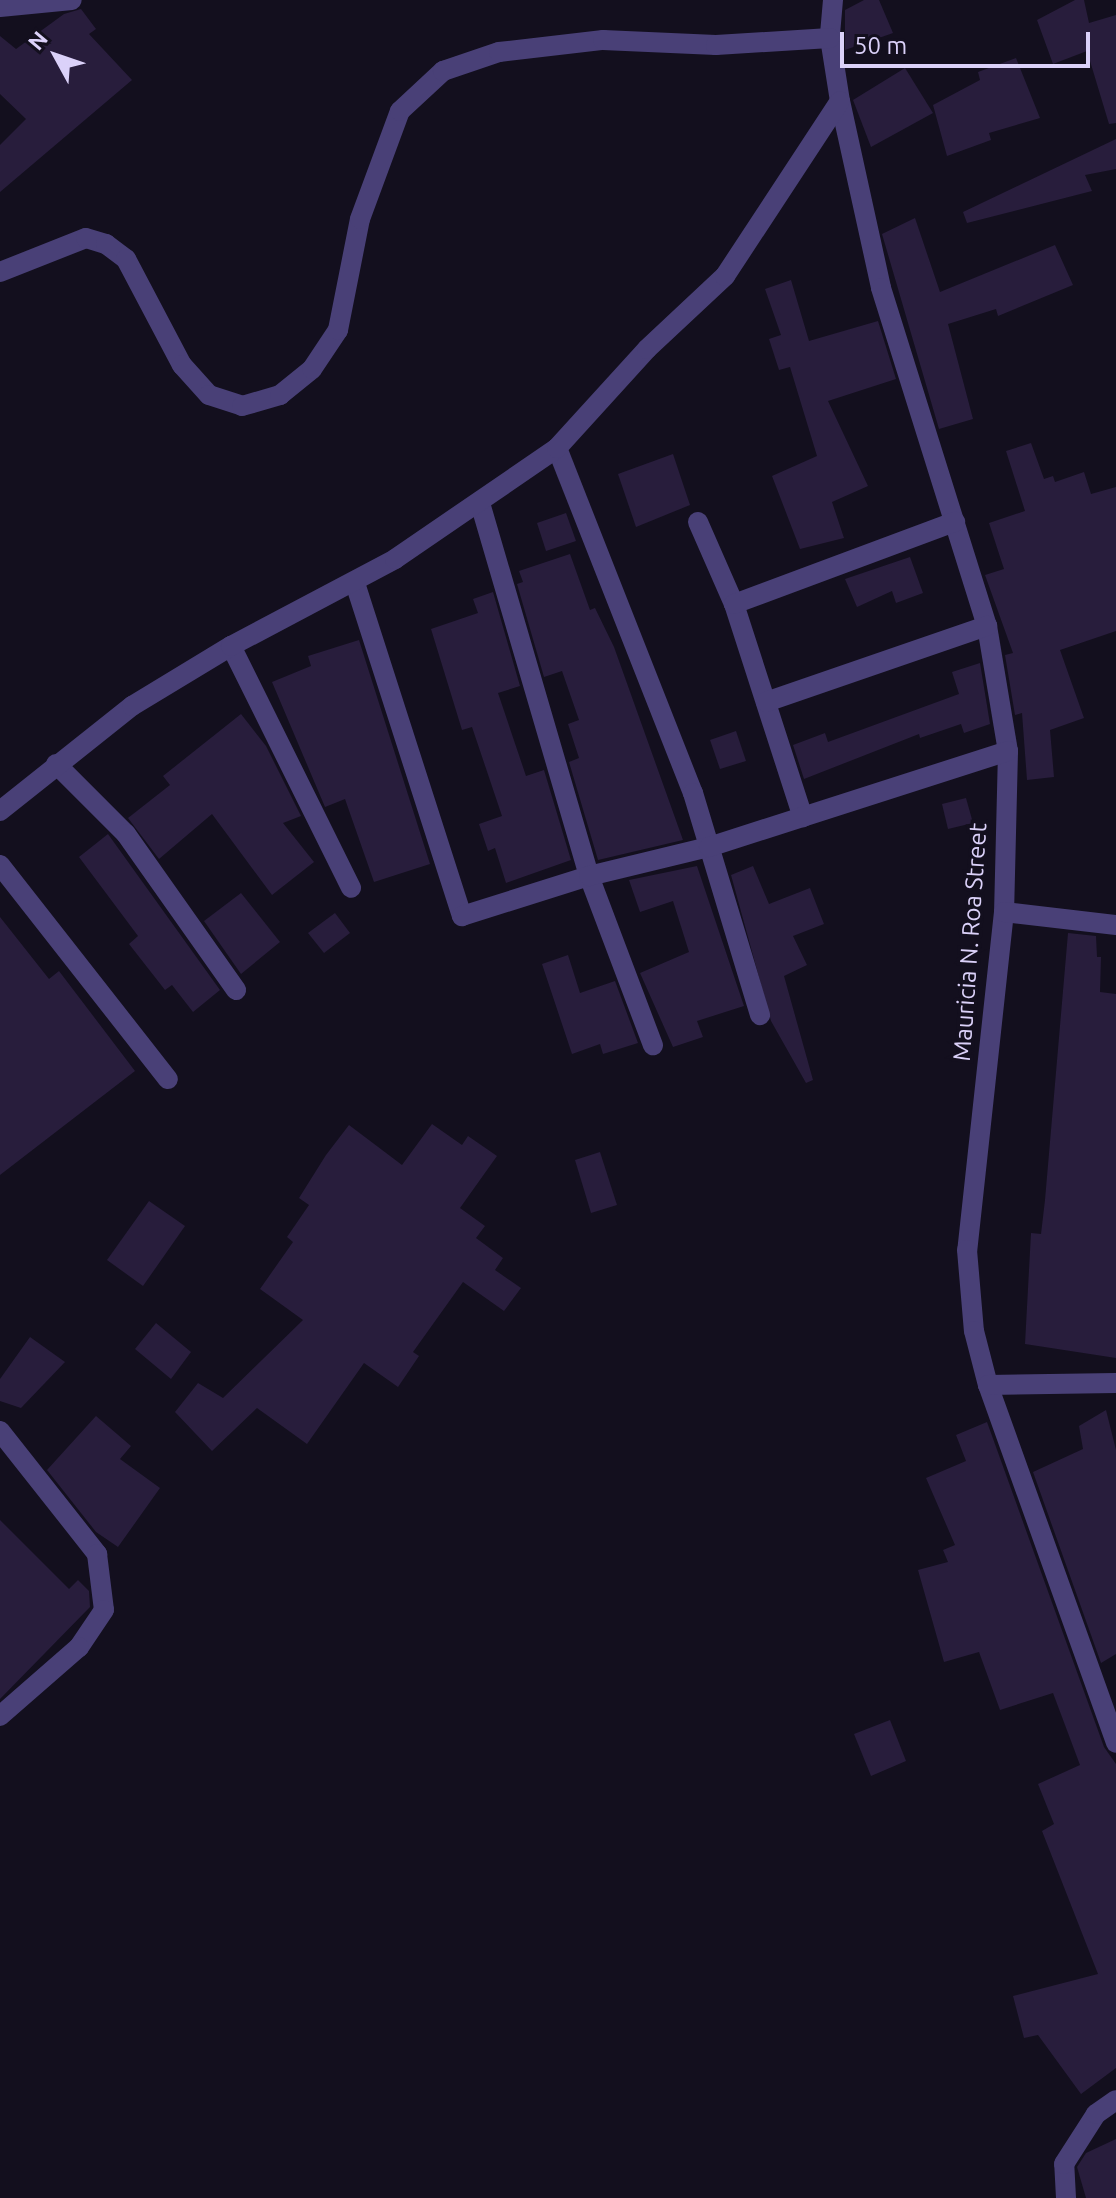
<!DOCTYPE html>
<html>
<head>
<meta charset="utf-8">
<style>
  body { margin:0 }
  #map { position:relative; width:1116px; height:2198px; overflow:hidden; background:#130f1e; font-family:Ubuntu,sans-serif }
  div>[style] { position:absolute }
  .building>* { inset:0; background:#281d3c }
  .street>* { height:20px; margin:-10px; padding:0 10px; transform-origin:10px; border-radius:10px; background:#494077 }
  span { translate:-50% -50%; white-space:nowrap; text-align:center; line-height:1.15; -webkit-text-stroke:7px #130f1e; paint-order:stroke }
  .street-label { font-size:24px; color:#dbd1f9 }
  .north { position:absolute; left:16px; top:16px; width:80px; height:80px; -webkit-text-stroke:6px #130f1e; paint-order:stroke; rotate:310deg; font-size:22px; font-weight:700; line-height:32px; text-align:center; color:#dbd1f9 }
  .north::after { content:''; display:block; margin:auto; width:28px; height:36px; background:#dbd1f9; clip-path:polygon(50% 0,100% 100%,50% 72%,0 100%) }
  .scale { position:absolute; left:840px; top:32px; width:250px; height:36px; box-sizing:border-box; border:4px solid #dbd1f9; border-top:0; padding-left:10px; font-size:24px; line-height:28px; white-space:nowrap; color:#dbd1f9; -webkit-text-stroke:6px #130f1e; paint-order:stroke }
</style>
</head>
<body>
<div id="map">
  <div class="building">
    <i style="clip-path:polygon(864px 0,879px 0,893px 33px,845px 50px,845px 10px)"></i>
    <i style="clip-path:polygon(1075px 0,1084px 0,1089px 23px,1116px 15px,1116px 123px,1109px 124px,1087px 51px,1053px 64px,1037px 20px)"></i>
    <i style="clip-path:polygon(81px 9px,96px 29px,89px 34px,132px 80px,0 192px,0 145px,26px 119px,0 94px,0 36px,16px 49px,64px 14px)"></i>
    <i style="clip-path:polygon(1016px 58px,1040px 118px,989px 133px,991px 140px,947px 156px,933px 105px,980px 80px,978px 72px)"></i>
    <i style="clip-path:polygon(905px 68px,933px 113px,871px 147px,853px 100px)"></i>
    <i style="clip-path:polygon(1116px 139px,1116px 169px,1085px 175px,1092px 191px,967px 223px,963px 212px)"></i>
    <i style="clip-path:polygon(915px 218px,940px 292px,1055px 245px,1073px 285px,998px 316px,996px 309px,948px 324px,973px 419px,939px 429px,882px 234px)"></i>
    <i style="clip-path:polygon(791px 280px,809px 341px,878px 321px,896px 379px,828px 401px,868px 486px,832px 502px,844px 538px,800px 549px,772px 476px,817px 456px,790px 367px,779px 370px,769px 339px,781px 335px,765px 289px)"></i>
    <i style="clip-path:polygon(1031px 443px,1044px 479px,1053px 476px,1055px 482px,1084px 472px,1091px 494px,1116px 487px,1116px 631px,1060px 650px,1084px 718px,1050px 730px,1054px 777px,1027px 780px,1022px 713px,1015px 715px,1005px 655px,1013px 653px,985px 575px,1004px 569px,989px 523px,1025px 511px,1006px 451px)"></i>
    <i style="clip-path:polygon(673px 454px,690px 505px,636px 527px,618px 474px)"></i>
    <i style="clip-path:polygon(566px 513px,576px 541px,546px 551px,537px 523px)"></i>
    <i style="clip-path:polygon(570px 554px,590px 610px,595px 608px,614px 647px,683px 840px,598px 860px,569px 762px,579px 758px,568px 724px,579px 720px,562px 671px,544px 677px,517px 584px,523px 582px,519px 571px)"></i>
    <i style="clip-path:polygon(910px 557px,923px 593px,896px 603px,892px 591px,857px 607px,845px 579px)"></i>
    <i style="clip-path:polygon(493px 592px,520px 686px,498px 693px,526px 776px,544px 770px,571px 860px,506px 883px,495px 848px,488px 851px,479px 824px,502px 816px,472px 727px,462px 730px,431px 629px,478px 613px,473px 599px)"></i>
    <i style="clip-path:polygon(359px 640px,430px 864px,374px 882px,345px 799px,325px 807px,272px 682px,311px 666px,308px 656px)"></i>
    <i style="clip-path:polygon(980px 663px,990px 724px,964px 733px,961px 724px,920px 738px,919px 734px,804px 779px,793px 745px,825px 733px,828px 742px,959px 694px,952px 672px)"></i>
    <i style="clip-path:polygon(241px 714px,266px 746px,301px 816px,283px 823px,314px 862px,272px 895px,212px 814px,159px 859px,128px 818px,170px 785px,163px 776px)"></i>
    <i style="clip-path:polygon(736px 731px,746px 761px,720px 769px,710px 740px)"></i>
    <i style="clip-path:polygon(966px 798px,973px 823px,948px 829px,942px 804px)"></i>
    <i style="clip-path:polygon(108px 834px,220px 990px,193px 1012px,172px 985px,165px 990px,129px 944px,138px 936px,79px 857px)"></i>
    <i style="clip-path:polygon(697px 866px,744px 1006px,697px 1021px,703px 1037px,673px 1047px,640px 973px,689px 952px,673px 901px,640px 912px,629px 880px)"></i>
    <i style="clip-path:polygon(753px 866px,769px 904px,810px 888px,824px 924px,793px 936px,807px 965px,784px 976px,813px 1080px,806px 1083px,771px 1021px,731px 875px)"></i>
    <i style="clip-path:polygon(241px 893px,280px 942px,241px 974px,204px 921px)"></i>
    <i style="clip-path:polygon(335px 913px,350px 933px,324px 953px,308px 933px)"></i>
    <i style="clip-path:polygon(0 917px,49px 979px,59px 971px,135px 1071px,0 1175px)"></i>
    <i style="clip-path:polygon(1068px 933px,1096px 936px,1097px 957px,1101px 957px,1100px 992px,1116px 994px,1116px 1358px,1025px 1344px,1031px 1233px,1041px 1234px,1045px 1200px)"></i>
    <i style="clip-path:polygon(568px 955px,580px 993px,615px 981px,638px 1043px,603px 1054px,600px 1044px,572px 1054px,542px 964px)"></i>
    <i style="clip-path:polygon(432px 1124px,462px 1145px,468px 1136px,497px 1156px,460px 1208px,485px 1226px,476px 1238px,503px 1258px,495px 1270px,521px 1288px,504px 1311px,463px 1282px,413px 1352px,419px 1356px,398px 1387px,364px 1363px,307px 1444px,257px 1408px,212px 1451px,175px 1412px,198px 1383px,223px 1398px,303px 1320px,260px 1289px,293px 1242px,287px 1237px,309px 1205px,299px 1198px,326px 1155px,349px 1125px,402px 1165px)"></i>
    <i style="clip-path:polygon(600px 1152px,617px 1205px,591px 1213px,575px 1160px)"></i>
    <i style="clip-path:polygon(149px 1201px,185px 1226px,143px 1286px,107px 1260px)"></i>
    <i style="clip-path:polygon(156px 1323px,191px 1352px,171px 1379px,135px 1349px)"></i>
    <i style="clip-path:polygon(30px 1337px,65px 1362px,21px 1408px,0 1401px,0 1379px)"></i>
    <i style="clip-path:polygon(1106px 1410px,1116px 1450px,1116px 1654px,1101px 1663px,1033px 1472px,1083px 1449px,1079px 1426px)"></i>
    <i style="clip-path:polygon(96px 1416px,131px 1446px,120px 1459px,160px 1488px,118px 1547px,96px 1532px,47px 1470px)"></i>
    <i style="clip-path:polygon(987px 1422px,1104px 1747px,1116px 1764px,1116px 2068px,1081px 2094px,1038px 2035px,1024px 2038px,1013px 1996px,1098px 1974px,1042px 1831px,1054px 1824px,1038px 1784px,1080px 1765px,1053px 1693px,1000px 1710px,979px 1652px,944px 1662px,918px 1570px,948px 1562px,943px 1550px,955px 1545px,926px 1478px,966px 1461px,956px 1435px)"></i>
    <i style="clip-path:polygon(0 1520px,69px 1589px,78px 1580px,89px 1591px,90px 1607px,0 1699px)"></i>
    <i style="clip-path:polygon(890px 1720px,906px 1761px,871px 1776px,854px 1734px)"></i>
    <i style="clip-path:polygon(1116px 2139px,1116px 2198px,1086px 2198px,1077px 2167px,1086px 2153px)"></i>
  </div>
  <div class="street">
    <i style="left:833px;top:0;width:38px;rotate:95deg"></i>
    <i style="left:830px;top:38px;width:64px;rotate:81deg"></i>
    <i style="left:840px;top:101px;width:191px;rotate:77.6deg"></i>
    <i style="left:881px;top:288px;width:354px;rotate:72.6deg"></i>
    <i style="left:987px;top:626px;width:127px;rotate:80.5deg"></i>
    <i style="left:1008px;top:751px;width:161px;rotate:91.4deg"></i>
    <i style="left:1004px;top:912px;width:340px;rotate:96.2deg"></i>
    <i style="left:967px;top:1250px;width:81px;rotate:85.1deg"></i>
    <i style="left:974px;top:1331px;width:56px;rotate:75.5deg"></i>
    <i style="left:988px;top:1385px;width:380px;rotate:70.3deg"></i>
    <i style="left:0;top:7px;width:72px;rotate:-5.6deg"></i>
    <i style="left:0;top:272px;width:92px;rotate:-21.6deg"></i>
    <i style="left:86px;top:238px;width:21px;rotate:17deg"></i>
    <i style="left:106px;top:244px;width:25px;rotate:37deg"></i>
    <i style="left:126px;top:259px;width:120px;rotate:62.2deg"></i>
    <i style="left:182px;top:365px;width:40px;rotate:48deg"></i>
    <i style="left:209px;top:395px;width:35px;rotate:18deg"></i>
    <i style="left:242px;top:406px;width:40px;rotate:-16deg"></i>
    <i style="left:280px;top:395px;width:41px;rotate:-39.1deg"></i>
    <i style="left:312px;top:369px;width:47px;rotate:-56.3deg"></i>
    <i style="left:338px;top:330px;width:113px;rotate:-78.8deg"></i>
    <i style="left:360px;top:219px;width:115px;rotate:-69.7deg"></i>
    <i style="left:400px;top:111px;width:59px;rotate:-42.9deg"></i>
    <i style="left:443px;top:71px;width:59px;rotate:-18.7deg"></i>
    <i style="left:499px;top:52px;width:105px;rotate:-6.6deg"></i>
    <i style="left:603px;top:40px;width:113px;rotate:2.5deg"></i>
    <i style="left:716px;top:45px;width:114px;rotate:-3.5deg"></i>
    <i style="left:557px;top:448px;width:371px;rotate:68.5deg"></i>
    <i style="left:693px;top:793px;width:232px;rotate:73.2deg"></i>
    <i style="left:480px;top:503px;width:389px;rotate:73.7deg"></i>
    <i style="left:589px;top:876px;width:181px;rotate:69.3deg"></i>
    <i style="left:698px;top:522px;width:90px;rotate:66.3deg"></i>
    <i style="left:734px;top:604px;width:224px;rotate:72.1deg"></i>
    <i style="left:355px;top:583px;width:350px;rotate:72.2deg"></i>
    <i style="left:462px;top:916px;width:133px;rotate:-17.5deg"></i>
    <i style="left:589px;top:876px;width:123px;rotate:-13.6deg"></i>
    <i style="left:709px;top:847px;width:314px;rotate:-17.8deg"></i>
    <i style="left:734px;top:604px;width:236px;rotate:-20.4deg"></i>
    <i style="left:231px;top:646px;width:270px;rotate:63.6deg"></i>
    <i style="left:766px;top:702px;width:234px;rotate:-19deg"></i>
    <i style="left:56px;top:764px;width:99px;rotate:45deg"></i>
    <i style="left:126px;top:834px;width:191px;rotate:54.8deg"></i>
    <i style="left:0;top:811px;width:169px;rotate:-38.5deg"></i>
    <i style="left:132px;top:706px;width:116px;rotate:-31.2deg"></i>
    <i style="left:231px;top:646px;width:186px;rotate:-27.9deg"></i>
    <i style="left:395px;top:559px;width:196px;rotate:-34.4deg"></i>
    <i style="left:557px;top:448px;width:134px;rotate:-47.7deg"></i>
    <i style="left:647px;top:349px;width:107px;rotate:-43.1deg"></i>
    <i style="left:725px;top:276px;width:209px;rotate:-56.7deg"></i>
    <i style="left:0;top:865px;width:272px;rotate:51.9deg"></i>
    <i style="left:1004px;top:912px;width:113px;rotate:6.6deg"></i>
    <i style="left:988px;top:1385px;width:128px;rotate:-0.9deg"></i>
    <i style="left:0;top:1431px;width:157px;rotate:51.7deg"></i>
    <i style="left:97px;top:1554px;width:56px;rotate:82.9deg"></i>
    <i style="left:104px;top:1610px;width:45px;rotate:124deg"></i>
    <i style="left:79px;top:1647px;width:105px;rotate:138.9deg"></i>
    <i style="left:1066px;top:2198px;width:34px;rotate:-93deg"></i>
    <i style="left:1064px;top:2164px;width:59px;rotate:-57.4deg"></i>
    <i style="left:1096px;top:2114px;width:24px;rotate:-35deg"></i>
  </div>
  <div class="street-label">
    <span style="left:970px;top:942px;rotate:-86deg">Mauricia N. Roa Street</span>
  </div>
  <div class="north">N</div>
  <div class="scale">50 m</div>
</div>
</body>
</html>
